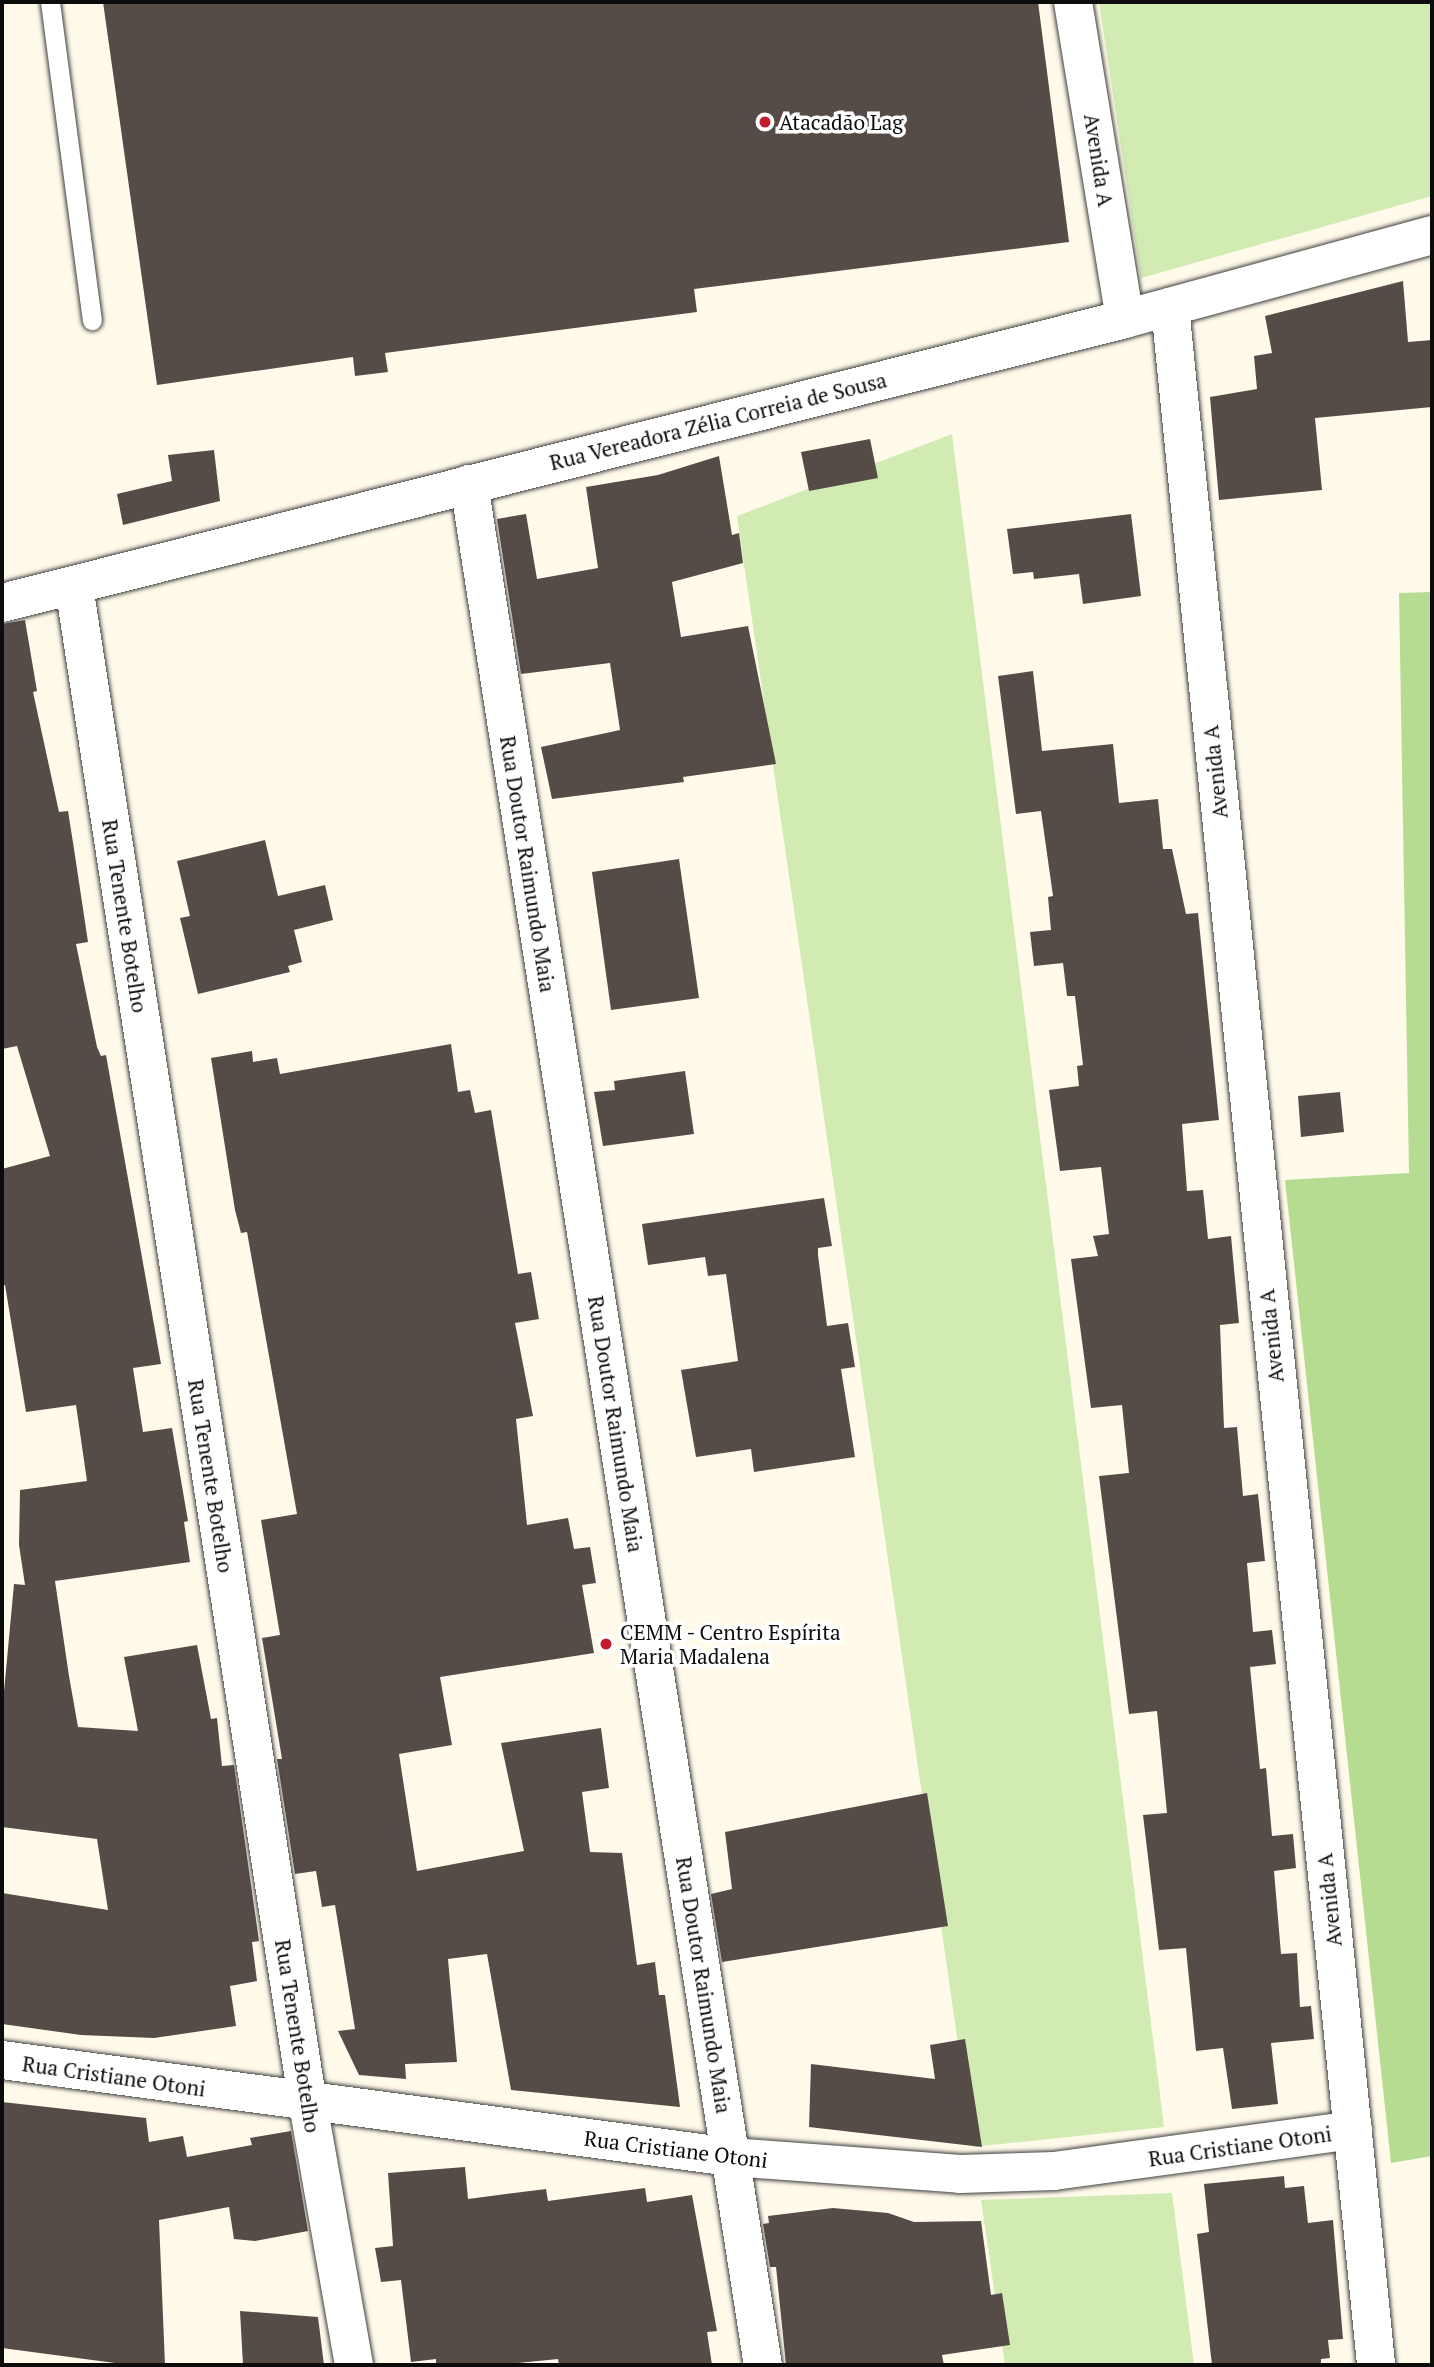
<!DOCTYPE html>
<html>
<head>
<meta charset="utf-8">
<style>
  body { margin:0 }
  #map { position:relative; width:1434px; height:2367px; overflow:hidden; background:#fffaea; font-family:"PT Serif",serif }
  div>[style] { position:absolute }
  .green>* { inset:0; background:#d2ebb3 }
  .forest>* { inset:0; background:#b6dc91 }
  .building>* { inset:0; background:#554c48 }
  .roads { filter:drop-shadow(0 0 2px #3f3f3f) drop-shadow(0 0 2px #3f3f3f) }
  .service>* { height:19px; margin:-9.5px; padding:0 9.5px; transform-origin:9.5px; border-radius:9.5px; background:#fff }
  .minor>* { height:38px; margin:-19px; padding:0 19px; transform-origin:19px; border-radius:19px; background:#fff }
  .dots>* { width:19px; height:19px; translate:-50% -50%; box-sizing:border-box; border:4px solid #fff; border-radius:50% }
  span { translate:-50% -50%; white-space:nowrap; text-align:center; line-height:1.15; -webkit-text-stroke:7px #fff; paint-order:stroke }
  .poi-label { font-size:21px; color:#0c0c0c }
  .left { translate:0 -50%; text-align:left }
  .street-label { font-size:21px; color:#0c0c0c }
  .frame { position:absolute; inset:0; border:4px solid #0c0c0c; pointer-events:none }
</style>
</head>
<body>
<div id="map">
  <div class="green">
    <i style="clip-path:polygon(1099px 2px,1432px 2px,1432px 196px,1141px 278px)"></i>
    <i style="clip-path:polygon(952px 434px,1164px 2127px,973px 2147px,737px 516px)"></i>
    <i style="clip-path:polygon(1172px 2193px,1194px 2365px,1005px 2365px,981px 2200px)"></i>
  </div>
  <div class="forest">
    <i style="clip-path:polygon(1432px 592px,1432px 2156px,1391px 2163px,1285px 1180px,1409px 1173px,1399px 593px)"></i>
  </div>
  <div class="building">
    <i style="clip-path:polygon(103px 2px,1038px 2px,1069px 242px,694px 289px,697px 312px,385px 353px,388px 372px,355px 376px,353px 357px,157px 385px)"></i>
    <i style="clip-path:polygon(1403px 281px,1408px 342px,1432px 340px,1432px 407px,1315px 418px,1322px 490px,1219px 500px,1210px 397px,1257px 389px,1254px 356px,1272px 353px,1265px 316px)"></i>
    <i style="clip-path:polygon(870px 439px,878px 478px,809px 491px,801px 452px)"></i>
    <i style="clip-path:polygon(214px 450px,220px 501px,123px 525px,117px 494px,172px 481px,168px 455px)"></i>
    <i style="clip-path:polygon(719px 456px,732px 535px,739px 533px,743px 563px,672px 582px,681px 637px,748px 626px,776px 764px,683px 777px,684px 782px,552px 799px,541px 747px,620px 730px,610px 663px,521px 674px,497px 519px,526px 514px,537px 579px,598px 568px,586px 487px,658px 475px)"></i>
    <i style="clip-path:polygon(1131px 514px,1141px 596px,1083px 604px,1079px 574px,1034px 579px,1033px 572px,1013px 574px,1007px 529px)"></i>
    <i style="clip-path:polygon(25px 620px,37px 691px,33px 692px,59px 812px,68px 811px,74px 849px,88px 942px,76px 944px,97px 1047px,101px 1056px,106px 1055px,161px 1364px,133px 1368px,143px 1432px,172px 1428px,188px 1521px,184px 1522px,190px 1562px,55px 1581px,69px 1676px,78px 1727px,138px 1731px,124px 1657px,197px 1645px,211px 1719px,217px 1718px,222px 1766px,234px 1765px,259px 1941px,252px 1942px,257px 1981px,230px 1986px,236px 2026px,154px 2038px,81px 2035px,2px 2024px,2px 1893px,108px 1910px,97px 1839px,2px 1827px,2px 1713px,14px 1584px,25px 1585px,19px 1545px,20px 1490px,87px 1481px,76px 1405px,26px 1412px,5px 1285px,2px 1285px,2px 1169px,50px 1156px,17px 1046px,2px 1049px,2px 624px)"></i>
    <i style="clip-path:polygon(1033px 671px,1042px 751px,1113px 744px,1119px 803px,1158px 799px,1163px 849px,1172px 849px,1186px 914px,1198px 913px,1219px 1120px,1182px 1124px,1187px 1191px,1203px 1190px,1208px 1239px,1231px 1236px,1239px 1323px,1220px 1325px,1224px 1428px,1237px 1427px,1243px 1496px,1258px 1494px,1265px 1561px,1247px 1563px,1253px 1632px,1272px 1630px,1276px 1664px,1250px 1667px,1260px 1769px,1266px 1768px,1272px 1836px,1293px 1834px,1296px 1868px,1274px 1871px,1281px 1954px,1297px 1953px,1300px 2007px,1311px 2006px,1314px 2039px,1271px 2043px,1278px 2104px,1232px 2109px,1223px 2048px,1196px 2051px,1186px 1948px,1159px 1950px,1143px 1815px,1167px 1813px,1157px 1711px,1129px 1714px,1099px 1476px,1129px 1473px,1122px 1405px,1091px 1408px,1071px 1259px,1098px 1256px,1093px 1236px,1109px 1234px,1101px 1167px,1060px 1171px,1049px 1090px,1079px 1086px,1077px 1066px,1083px 1065px,1075px 996px,1067px 996px,1063px 963px,1034px 966px,1030px 932px,1051px 930px,1048px 897px,1053px 896px,1041px 811px,1016px 814px,998px 676px)"></i>
    <i style="clip-path:polygon(265px 840px,278px 896px,325px 885px,333px 920px,294px 930px,302px 962px,288px 966px,290px 972px,198px 994px,180px 918px,190px 916px,177px 861px)"></i>
    <i style="clip-path:polygon(679px 859px,699px 998px,611px 1010px,592px 872px)"></i>
    <i style="clip-path:polygon(451px 1044px,458px 1092px,470px 1090px,475px 1113px,491px 1110px,518px 1274px,531px 1272px,539px 1319px,515px 1323px,533px 1416px,516px 1419px,527px 1525px,568px 1518px,574px 1549px,590px 1547px,596px 1583px,582px 1585px,594px 1653px,440px 1677px,452px 1745px,399px 1754px,417px 1871px,524px 1851px,501px 1743px,601px 1728px,609px 1788px,582px 1792px,590px 1852px,622px 1853px,637px 1965px,655px 1962px,659px 1995px,665px 1995px,680px 2107px,511px 2090px,487px 1954px,448px 1959px,457px 2062px,405px 2064px,406px 2079px,359px 2075px,338px 2031px,355px 2029px,335px 1905px,322px 1907px,316px 1871px,295px 1874px,277px 1759px,282px 1759px,262px 1638px,280px 1635px,261px 1520px,297px 1514px,247px 1232px,241px 1233px,235px 1210px,211px 1058px,252px 1051px,253px 1062px,277px 1058px,280px 1074px)"></i>
    <i style="clip-path:polygon(685px 1071px,694px 1134px,603px 1146px,594px 1092px,615px 1090px,614px 1081px)"></i>
    <i style="clip-path:polygon(1340px 1092px,1344px 1132px,1301px 1137px,1298px 1096px)"></i>
    <i style="clip-path:polygon(824px 1198px,832px 1246px,818px 1248px,818px 1255px,827px 1326px,848px 1323px,855px 1367px,841px 1369px,855px 1457px,754px 1472px,751px 1449px,696px 1457px,681px 1370px,738px 1361px,726px 1274px,708px 1276px,705px 1257px,648px 1265px,642px 1224px)"></i>
    <i style="clip-path:polygon(927px 1793px,948px 1926px,722px 1962px,711px 1894px,732px 1889px,725px 1832px)"></i>
    <i style="clip-path:polygon(965px 2039px,982px 2147px,809px 2127px,811px 2064px,935px 2079px,930px 2045px)"></i>
    <i style="clip-path:polygon(2px 2102px,146px 2118px,149px 2142px,183px 2136px,187px 2157px,252px 2145px,250px 2138px,291px 2131px,308px 2231px,255px 2241px,234px 2239px,229px 2207px,159px 2220px,165px 2365px,130px 2365px,2px 2348px)"></i>
    <i style="clip-path:polygon(465px 2167px,468px 2199px,546px 2189px,548px 2201px,645px 2188px,647px 2202px,692px 2195px,717px 2331px,707px 2332px,712px 2365px,559px 2365px,558px 2359px,497px 2365px,436px 2365px,436px 2359px,411px 2362px,401px 2280px,381px 2282px,375px 2248px,393px 2246px,388px 2173px)"></i>
    <i style="clip-path:polygon(1284px 2176px,1285px 2188px,1304px 2186px,1308px 2223px,1333px 2220px,1343px 2339px,1328px 2340px,1330px 2358px,1321px 2359px,1321px 2365px,1212px 2365px,1197px 2234px,1209px 2232px,1204px 2184px)"></i>
    <i style="clip-path:polygon(833px 2208px,888px 2213px,914px 2222px,981px 2221px,991px 2295px,1002px 2293px,1010px 2345px,942px 2355px,944px 2365px,786px 2365px,776px 2267px,770px 2267px,763px 2224px,769px 2223px,768px 2216px)"></i>
    <i style="clip-path:polygon(240px 2311px,318px 2317px,324px 2365px,243px 2365px)"></i>
  </div>
  <div class="roads">
    <div class="service">
      <i style="left:50px;top:2px;width:321px;rotate:82.5deg"></i>
    </div>
    <div class="minor">
      <i style="left:1073px;top:2px;width:321px;rotate:80.7deg"></i>
      <i style="left:1170px;top:307px;width:2068px;rotate:84.28deg"></i>
      <i style="left:469px;top:484px;width:1904px;rotate:81.12deg"></i>
      <i style="left:74px;top:586px;width:1536px;rotate:81.24deg"></i>
      <i style="left:308px;top:2104px;width:265px;rotate:80deg"></i>
      <i style="left:2px;top:603px;width:1158px;rotate:-14.19deg"></i>
      <i style="left:1125px;top:319px;width:318px;rotate:-15.3deg"></i>
      <i style="left:2px;top:2060px;width:735px;rotate:7.58deg"></i>
      <i style="left:731px;top:2157px;width:230px;rotate:4.2deg"></i>
      <i style="left:960px;top:2174px;width:94px;rotate:-1.8deg"></i>
      <i style="left:1054px;top:2171px;width:302px;rotate:-7.8deg"></i>
    </div>
  </div>
  <div class="dots">
    <i style="left:765px;top:122px;background:#c21d2c"></i>
    <i style="left:606px;top:1644px;background:#c21d2c"></i>
  </div>
  <div class="poi-label">
    <span class="left" style="left:779px;top:122px">Atacadão Lag</span>
    <span class="left" style="left:620px;top:1644px">CEMM - Centro Espírita<br>Maria Madalena</span>
  </div>
  <div class="street-label">
    <span style="left:1099px;top:160px;rotate:81deg">Avenida A</span>
    <span style="left:718px;top:421px;rotate:-14deg">Rua Vereadora Zélia Correia de Sousa</span>
    <span style="left:1215px;top:772px;rotate:-96deg">Avenida A</span>
    <span style="left:528px;top:864px;rotate:81deg">Rua Doutor Raimundo Maia</span>
    <span style="left:125px;top:916px;rotate:81deg">Rua Tenente Botelho</span>
    <span style="left:1271px;top:1336px;rotate:-96deg">Avenida A</span>
    <span style="left:616px;top:1424px;rotate:81deg">Rua Doutor Raimundo Maia</span>
    <span style="left:211px;top:1476px;rotate:81deg">Rua Tenente Botelho</span>
    <span style="left:1329px;top:1900px;rotate:-96deg">Avenida A</span>
    <span style="left:704px;top:1985px;rotate:81deg">Rua Doutor Raimundo Maia</span>
    <span style="left:298px;top:2036px;rotate:81deg">Rua Tenente Botelho</span>
    <span style="left:114px;top:2076px;rotate:8deg">Rua Cristiane Otoni</span>
    <span style="left:1240px;top:2146px;rotate:-8deg">Rua Cristiane Otoni</span>
    <span style="left:676px;top:2149px;rotate:7deg">Rua Cristiane Otoni</span>
  </div>
  <div class="frame"></div>
</div>
</body>
</html>
